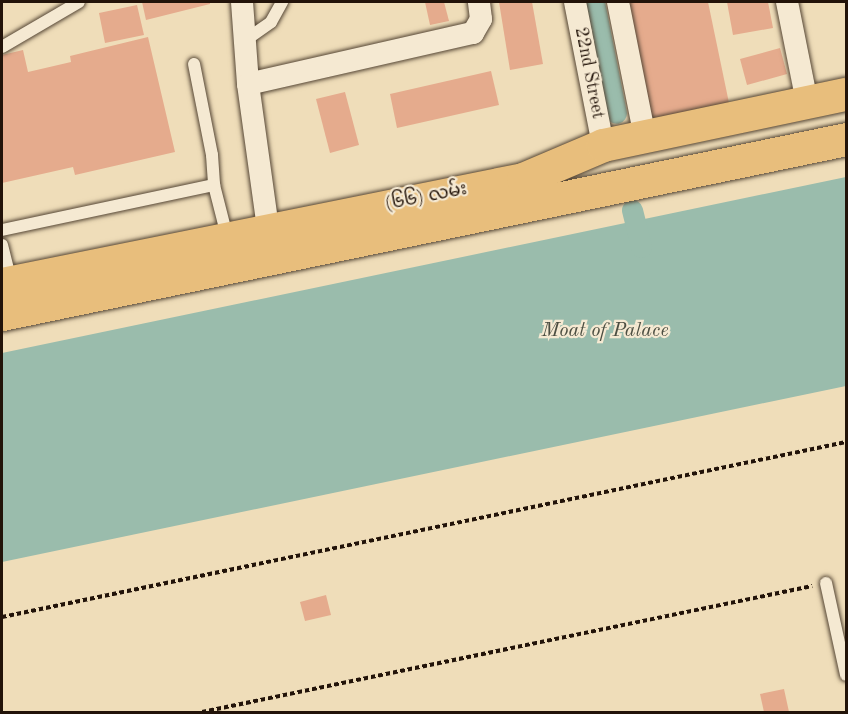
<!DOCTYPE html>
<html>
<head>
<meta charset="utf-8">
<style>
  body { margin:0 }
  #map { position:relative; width:848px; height:714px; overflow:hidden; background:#efddb9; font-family:"Old Standard TT","Noto Sans Myanmar",serif }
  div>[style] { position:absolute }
  .water>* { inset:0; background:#9abcac }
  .canal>* { height:21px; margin:-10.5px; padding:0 10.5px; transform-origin:10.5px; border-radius:10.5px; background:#9abcac }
  .building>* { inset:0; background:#e5ab8d }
  .path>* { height:4px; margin-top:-2px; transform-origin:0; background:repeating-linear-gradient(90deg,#221309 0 4.5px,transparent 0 7.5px) }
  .roads { filter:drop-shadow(0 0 2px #554635) drop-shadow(0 0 2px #554635) }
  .service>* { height:12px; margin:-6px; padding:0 6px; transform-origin:6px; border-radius:6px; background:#f5e9d2 }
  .minor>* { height:22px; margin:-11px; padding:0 11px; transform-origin:11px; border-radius:11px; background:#f5e9d2 }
  .primary>* { height:33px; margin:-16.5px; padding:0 16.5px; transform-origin:16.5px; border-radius:16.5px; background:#e8be7c }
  span { translate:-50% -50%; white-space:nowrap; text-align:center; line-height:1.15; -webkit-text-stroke:4.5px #f5e9d2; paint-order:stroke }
  .street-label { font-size:18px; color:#221309 }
  .water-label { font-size:20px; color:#4c4e42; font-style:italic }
  .frame { position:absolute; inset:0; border:3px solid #221309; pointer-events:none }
</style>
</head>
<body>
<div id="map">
  <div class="water">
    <i style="clip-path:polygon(846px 177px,846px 386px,2px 562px,2px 353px)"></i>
  </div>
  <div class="canal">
    <i style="left:594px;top:2px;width:113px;rotate:78.8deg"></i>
    <i style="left:632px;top:210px;width:38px;rotate:76deg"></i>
  </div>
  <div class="building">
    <i style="clip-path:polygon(142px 2px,210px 2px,210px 4px,146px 20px)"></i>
    <i style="clip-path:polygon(425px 2px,444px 2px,449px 21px,430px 25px)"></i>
    <i style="clip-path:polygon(499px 2px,532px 2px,543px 64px,510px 70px)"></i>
    <i style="clip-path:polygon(623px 2px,708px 2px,729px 103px,648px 120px)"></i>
    <i style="clip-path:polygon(727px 2px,768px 2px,773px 28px,733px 35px)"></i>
    <i style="clip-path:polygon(137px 5px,144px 35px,105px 43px,99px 13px)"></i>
    <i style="clip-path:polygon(148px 37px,175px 152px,75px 175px,73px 167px,2px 183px,2px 55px,23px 50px,28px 72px,71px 62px,70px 56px)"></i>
    <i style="clip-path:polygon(780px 48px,787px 74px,747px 85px,740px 59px)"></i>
    <i style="clip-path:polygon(491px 71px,499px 105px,397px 128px,390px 94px)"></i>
    <i style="clip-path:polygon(345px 92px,359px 145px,330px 153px,316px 99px)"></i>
    <i style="clip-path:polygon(326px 595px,331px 615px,305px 621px,300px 602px)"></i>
    <i style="clip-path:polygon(784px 689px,789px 712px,764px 712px,760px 694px)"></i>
  </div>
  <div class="path">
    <i style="left:2px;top:617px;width:862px;rotate:-11.71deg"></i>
    <i style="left:202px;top:712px;width:623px;rotate:-11.67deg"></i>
  </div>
  <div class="roads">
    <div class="service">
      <i style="left:247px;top:39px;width:29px;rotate:-35deg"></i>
      <i style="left:271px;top:22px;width:23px;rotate:-61deg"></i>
      <i style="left:2px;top:47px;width:89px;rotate:-30.3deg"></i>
      <i style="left:194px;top:64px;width:93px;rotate:78.8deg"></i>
      <i style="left:212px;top:155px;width:30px;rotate:86deg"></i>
      <i style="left:214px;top:185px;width:53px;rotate:75.7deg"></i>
      <i style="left:2px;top:230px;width:217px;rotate:-12deg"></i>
      <i style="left:2px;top:245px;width:37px;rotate:76deg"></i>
      <i style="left:826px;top:583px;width:94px;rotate:77.7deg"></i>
    </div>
    <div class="minor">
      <i style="left:242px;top:2px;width:82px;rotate:85.8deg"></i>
      <i style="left:248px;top:84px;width:161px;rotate:82.1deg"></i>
      <i style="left:575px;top:2px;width:146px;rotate:78.9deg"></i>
      <i style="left:618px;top:2px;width:138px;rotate:78.7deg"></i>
      <i style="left:787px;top:2px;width:102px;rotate:78.7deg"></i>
      <i style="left:248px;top:84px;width:231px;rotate:-12.8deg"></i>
      <i style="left:473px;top:33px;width:16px;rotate:-60deg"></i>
      <i style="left:481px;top:19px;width:17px;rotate:-97deg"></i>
    </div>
    <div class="primary">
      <i style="left:2px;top:284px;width:531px;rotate:-11.39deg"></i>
      <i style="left:523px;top:179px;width:87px;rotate:-23deg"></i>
      <i style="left:603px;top:145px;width:248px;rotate:-11.9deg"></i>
      <i style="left:2px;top:314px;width:862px;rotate:-11.71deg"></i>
    </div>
  </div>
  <div class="street-label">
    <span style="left:589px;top:73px;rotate:79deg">22nd Street</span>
    <span style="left:426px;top:197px;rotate:-11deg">(၆၆) လမ်း</span>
  </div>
  <div class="water-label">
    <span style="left:605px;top:331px">Moat of Palace</span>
  </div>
  <div class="frame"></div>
</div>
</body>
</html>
